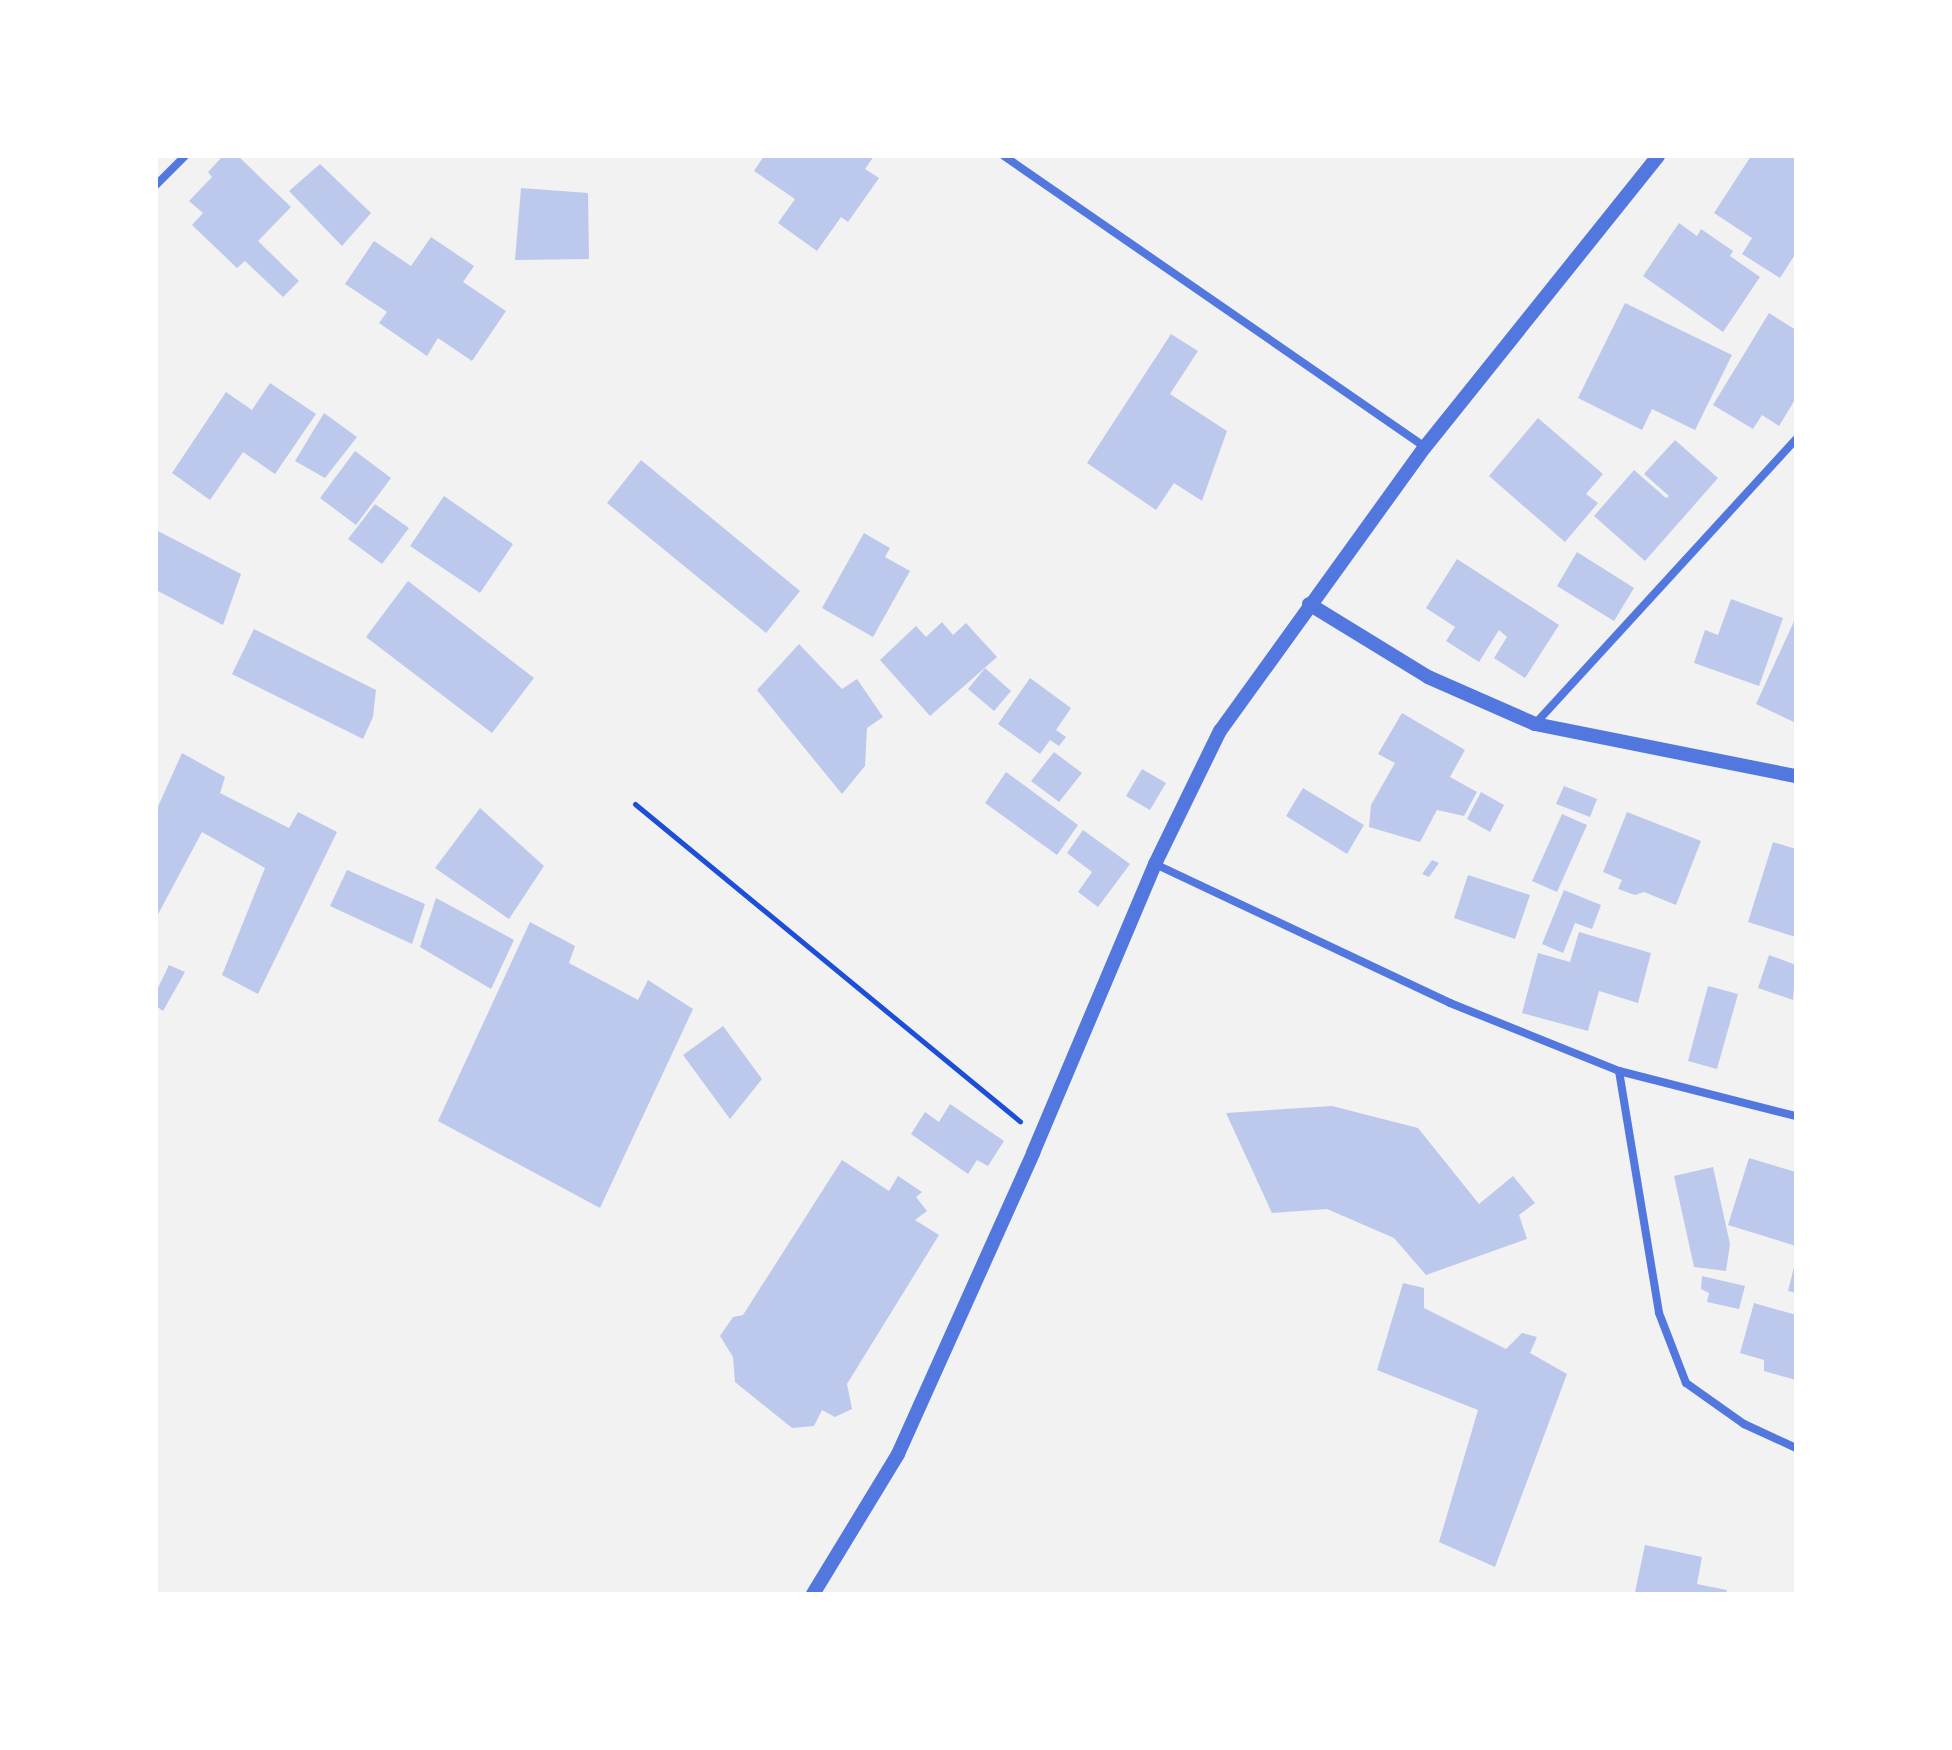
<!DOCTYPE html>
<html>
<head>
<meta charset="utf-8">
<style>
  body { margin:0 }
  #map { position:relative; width:1952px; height:1750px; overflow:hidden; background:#f2f2f2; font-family:"Space Grotesk",sans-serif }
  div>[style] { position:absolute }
  .building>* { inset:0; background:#bdc9ec }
  .path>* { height:5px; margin:-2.5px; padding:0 2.5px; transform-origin:2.5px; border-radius:2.5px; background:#1d4ed8 }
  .minor>* { height:8px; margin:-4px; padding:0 4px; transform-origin:4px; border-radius:4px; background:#5277de }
  .tertiary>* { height:14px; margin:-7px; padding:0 7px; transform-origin:7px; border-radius:7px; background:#5277de }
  span { translate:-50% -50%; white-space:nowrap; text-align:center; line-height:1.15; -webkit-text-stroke:8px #fff; paint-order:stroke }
  .frame { position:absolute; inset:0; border:158px solid #fff; pointer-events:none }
</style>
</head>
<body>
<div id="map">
  <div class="building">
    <i style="clip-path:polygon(223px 156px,238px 156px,291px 207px,258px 241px,299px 281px,283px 297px,245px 261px,237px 268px,192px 225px,203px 213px,189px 201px,212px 177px,208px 172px)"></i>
    <i style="clip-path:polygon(764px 156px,874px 156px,865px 169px,879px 178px,848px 222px,841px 217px,817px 251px,778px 223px,795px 199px,754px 171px)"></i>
    <i style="clip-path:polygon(1751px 156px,1796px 156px,1796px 253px,1780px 278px,1742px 254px,1752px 238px,1714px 213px)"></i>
    <i style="clip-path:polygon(320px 164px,371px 213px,342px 246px,289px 191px)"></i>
    <i style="clip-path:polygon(521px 188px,588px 193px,589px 259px,515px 260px)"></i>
    <i style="clip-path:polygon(1679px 223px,1697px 236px,1701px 229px,1733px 251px,1730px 256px,1760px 277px,1723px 332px,1643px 276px)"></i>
    <i style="clip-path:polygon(431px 237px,474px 266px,463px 282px,506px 311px,472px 361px,438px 338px,427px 356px,379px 323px,387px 312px,345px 284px,374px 241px,411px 266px)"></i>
    <i style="clip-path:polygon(1625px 303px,1732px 355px,1695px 430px,1652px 409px,1642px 430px,1578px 398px)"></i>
    <i style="clip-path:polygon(1769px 313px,1796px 330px,1796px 398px,1779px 426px,1762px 415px,1753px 429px,1713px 405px)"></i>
    <i style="clip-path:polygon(1171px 334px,1198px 351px,1170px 394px,1227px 431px,1202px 501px,1174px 483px,1156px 510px,1087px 463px)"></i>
    <i style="clip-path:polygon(270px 383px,316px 414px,275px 474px,243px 452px,210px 500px,172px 473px,226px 392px,252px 410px)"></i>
    <i style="clip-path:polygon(324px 413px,357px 437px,325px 478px,295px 461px)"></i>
    <i style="clip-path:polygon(1538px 418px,1603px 474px,1586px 494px,1598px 503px,1565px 542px,1489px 476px)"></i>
    <i style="clip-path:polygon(1675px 440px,1718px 478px,1645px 561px,1594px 516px,1634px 470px,1666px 498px,1669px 496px,1644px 474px)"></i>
    <i style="clip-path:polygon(355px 451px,391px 478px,356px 525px,320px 498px)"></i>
    <i style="clip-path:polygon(641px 460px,800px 591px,766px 633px,607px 503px)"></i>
    <i style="clip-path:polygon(444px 496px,513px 544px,480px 593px,410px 546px)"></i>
    <i style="clip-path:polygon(375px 504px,409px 528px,382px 564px,348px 539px)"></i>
    <i style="clip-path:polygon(156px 530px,241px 574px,223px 625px,156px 590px)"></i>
    <i style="clip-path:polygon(864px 533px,890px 548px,885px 557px,910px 571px,873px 637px,822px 608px)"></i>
    <i style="clip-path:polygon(1577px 552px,1634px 588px,1614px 621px,1557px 586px)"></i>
    <i style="clip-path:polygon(1457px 559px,1559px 625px,1525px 678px,1494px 658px,1507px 637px,1499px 630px,1479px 662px,1446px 641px,1455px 627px,1426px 608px)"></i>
    <i style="clip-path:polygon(408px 581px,534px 678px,492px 733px,366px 637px)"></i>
    <i style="clip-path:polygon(1731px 599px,1783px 618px,1759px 686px,1694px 663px,1705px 630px,1718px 635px)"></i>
    <i style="clip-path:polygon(1796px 617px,1796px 723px,1756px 704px)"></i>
    <i style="clip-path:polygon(942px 622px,953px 635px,966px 623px,997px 657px,930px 716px,880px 660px,916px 626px,926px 637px)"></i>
    <i style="clip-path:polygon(254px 629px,376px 690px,373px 717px,363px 739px,232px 674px)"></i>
    <i style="clip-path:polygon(799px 644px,842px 689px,857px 679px,883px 717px,867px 728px,865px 766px,842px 794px,757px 690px)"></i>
    <i style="clip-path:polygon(985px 668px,1011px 691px,994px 711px,968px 689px)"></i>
    <i style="clip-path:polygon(1030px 678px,1071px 708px,1056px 730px,1066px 737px,1059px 746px,1050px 740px,1040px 754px,998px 724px)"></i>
    <i style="clip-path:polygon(1402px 713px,1465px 750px,1450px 777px,1477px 792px,1464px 816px,1437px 810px,1420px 842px,1369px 827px,1371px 805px,1395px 763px,1378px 754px)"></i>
    <i style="clip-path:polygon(1054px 752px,1082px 773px,1059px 802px,1031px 781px)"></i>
    <i style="clip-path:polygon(182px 753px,225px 777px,220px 793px,289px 828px,298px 812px,337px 832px,258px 994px,222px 975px,265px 868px,202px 832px,156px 918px,156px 811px)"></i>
    <i style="clip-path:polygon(1142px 769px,1166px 783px,1150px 810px,1126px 796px)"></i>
    <i style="clip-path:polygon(1006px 772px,1078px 825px,1057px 855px,985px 803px)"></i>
    <i style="clip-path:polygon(1564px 786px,1597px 799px,1590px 817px,1556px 804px)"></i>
    <i style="clip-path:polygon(1303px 788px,1364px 825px,1347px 854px,1286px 816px)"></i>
    <i style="clip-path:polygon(1481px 792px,1504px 805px,1490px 832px,1467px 819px)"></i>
    <i style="clip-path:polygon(480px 808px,544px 866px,509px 919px,435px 868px)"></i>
    <i style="clip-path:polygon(1627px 812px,1701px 841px,1676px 905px,1644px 892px,1635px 895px,1618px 889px,1622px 880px,1603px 872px)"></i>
    <i style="clip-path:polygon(1562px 814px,1587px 825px,1557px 892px,1532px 881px)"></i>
    <i style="clip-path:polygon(1083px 830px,1130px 864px,1098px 907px,1078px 892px,1092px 872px,1067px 853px)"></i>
    <i style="clip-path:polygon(1773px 842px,1796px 849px,1796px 937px,1748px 922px)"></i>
    <i style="clip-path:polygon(1432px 860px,1439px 863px,1429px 877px,1422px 874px)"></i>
    <i style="clip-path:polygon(347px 870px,425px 904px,412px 944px,330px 906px)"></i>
    <i style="clip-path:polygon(1468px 875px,1530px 895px,1515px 939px,1454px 918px)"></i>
    <i style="clip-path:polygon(1564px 890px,1601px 905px,1592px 929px,1575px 923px,1563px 953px,1542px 944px)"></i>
    <i style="clip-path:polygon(436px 898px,514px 940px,491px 989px,420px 947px)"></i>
    <i style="clip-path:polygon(530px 922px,575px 946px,569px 963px,638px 1000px,648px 980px,693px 1009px,600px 1208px,438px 1121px)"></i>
    <i style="clip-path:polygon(1579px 932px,1651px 953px,1638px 1003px,1599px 991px,1588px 1031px,1522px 1013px,1538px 953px,1570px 962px)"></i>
    <i style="clip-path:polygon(1769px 955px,1796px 965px,1793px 1000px,1758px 988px)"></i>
    <i style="clip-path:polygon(169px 965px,185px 972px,163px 1011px,156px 1006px,156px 992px)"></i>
    <i style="clip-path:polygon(1708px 986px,1738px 994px,1717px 1069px,1688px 1061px)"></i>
    <i style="clip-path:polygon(723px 1026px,762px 1079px,730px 1119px,683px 1055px)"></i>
    <i style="clip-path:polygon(950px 1104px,1004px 1141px,988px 1166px,977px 1160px,968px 1174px,911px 1134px,925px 1112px,939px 1122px)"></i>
    <i style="clip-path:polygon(1332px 1106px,1418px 1128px,1479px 1204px,1513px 1176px,1535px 1203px,1519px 1215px,1527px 1239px,1426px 1275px,1394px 1238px,1327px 1209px,1272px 1213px,1226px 1113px)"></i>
    <i style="clip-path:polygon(1749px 1158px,1796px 1172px,1796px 1246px,1728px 1225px)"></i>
    <i style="clip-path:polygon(842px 1160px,889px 1191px,898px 1176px,922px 1192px,916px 1197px,927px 1211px,915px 1220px,939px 1235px,847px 1384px,852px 1409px,835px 1417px,822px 1410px,814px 1426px,792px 1428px,735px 1382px,733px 1357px,720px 1336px,733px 1317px,743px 1315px)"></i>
    <i style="clip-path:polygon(1713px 1167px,1730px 1244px,1726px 1271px,1694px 1267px,1674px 1176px)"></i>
    <i style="clip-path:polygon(1795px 1263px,1796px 1263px,1796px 1293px,1788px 1291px)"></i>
    <i style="clip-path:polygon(1702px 1276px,1745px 1286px,1739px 1309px,1707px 1302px,1709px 1293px,1701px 1289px)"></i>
    <i style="clip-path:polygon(1403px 1283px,1424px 1288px,1424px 1308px,1506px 1349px,1522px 1333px,1537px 1337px,1530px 1353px,1567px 1374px,1495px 1567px,1439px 1542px,1478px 1410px,1377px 1370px)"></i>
    <i style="clip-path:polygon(1754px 1303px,1796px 1315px,1796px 1380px,1764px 1371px,1764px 1360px,1740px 1353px)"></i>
    <i style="clip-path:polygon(1645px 1545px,1702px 1557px,1697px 1584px,1727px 1590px,1726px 1594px,1635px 1592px)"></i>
  </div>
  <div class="path">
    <i style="left:635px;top:804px;width:499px;rotate:39.5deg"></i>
  </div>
  <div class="minor">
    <i style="left:1004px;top:156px;width:512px;rotate:34.65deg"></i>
    <i style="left:156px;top:185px;width:41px;rotate:-45deg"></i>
    <i style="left:1535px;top:724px;width:386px;rotate:-47.5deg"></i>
    <i style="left:1155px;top:864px;width:326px;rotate:25.2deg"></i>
    <i style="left:1450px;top:1003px;width:182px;rotate:21.9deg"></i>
    <i style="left:1619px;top:1071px;width:183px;rotate:14.3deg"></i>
    <i style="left:1619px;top:1071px;width:245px;rotate:80.6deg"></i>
    <i style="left:1659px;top:1313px;width:75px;rotate:68.9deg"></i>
    <i style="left:1686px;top:1383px;width:71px;rotate:35.3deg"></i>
    <i style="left:1744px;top:1424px;width:57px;rotate:24.8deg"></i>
  </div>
  <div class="tertiary">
    <i style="left:1309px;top:604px;width:140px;rotate:31.5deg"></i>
    <i style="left:1428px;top:677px;width:117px;rotate:23.7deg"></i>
    <i style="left:1535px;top:724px;width:266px;rotate:11.3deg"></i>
    <i style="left:813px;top:1594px;width:164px;rotate:-58.7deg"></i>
    <i style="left:898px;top:1454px;width:330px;rotate:-65.8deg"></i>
    <i style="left:1033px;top:1153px;width:314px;rotate:-67.1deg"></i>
    <i style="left:1155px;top:864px;width:148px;rotate:-64deg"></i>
    <i style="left:1220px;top:731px;width:350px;rotate:-54.2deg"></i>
    <i style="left:1425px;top:447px;width:373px;rotate:-51.3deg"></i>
  </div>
  <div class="frame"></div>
</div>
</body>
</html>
